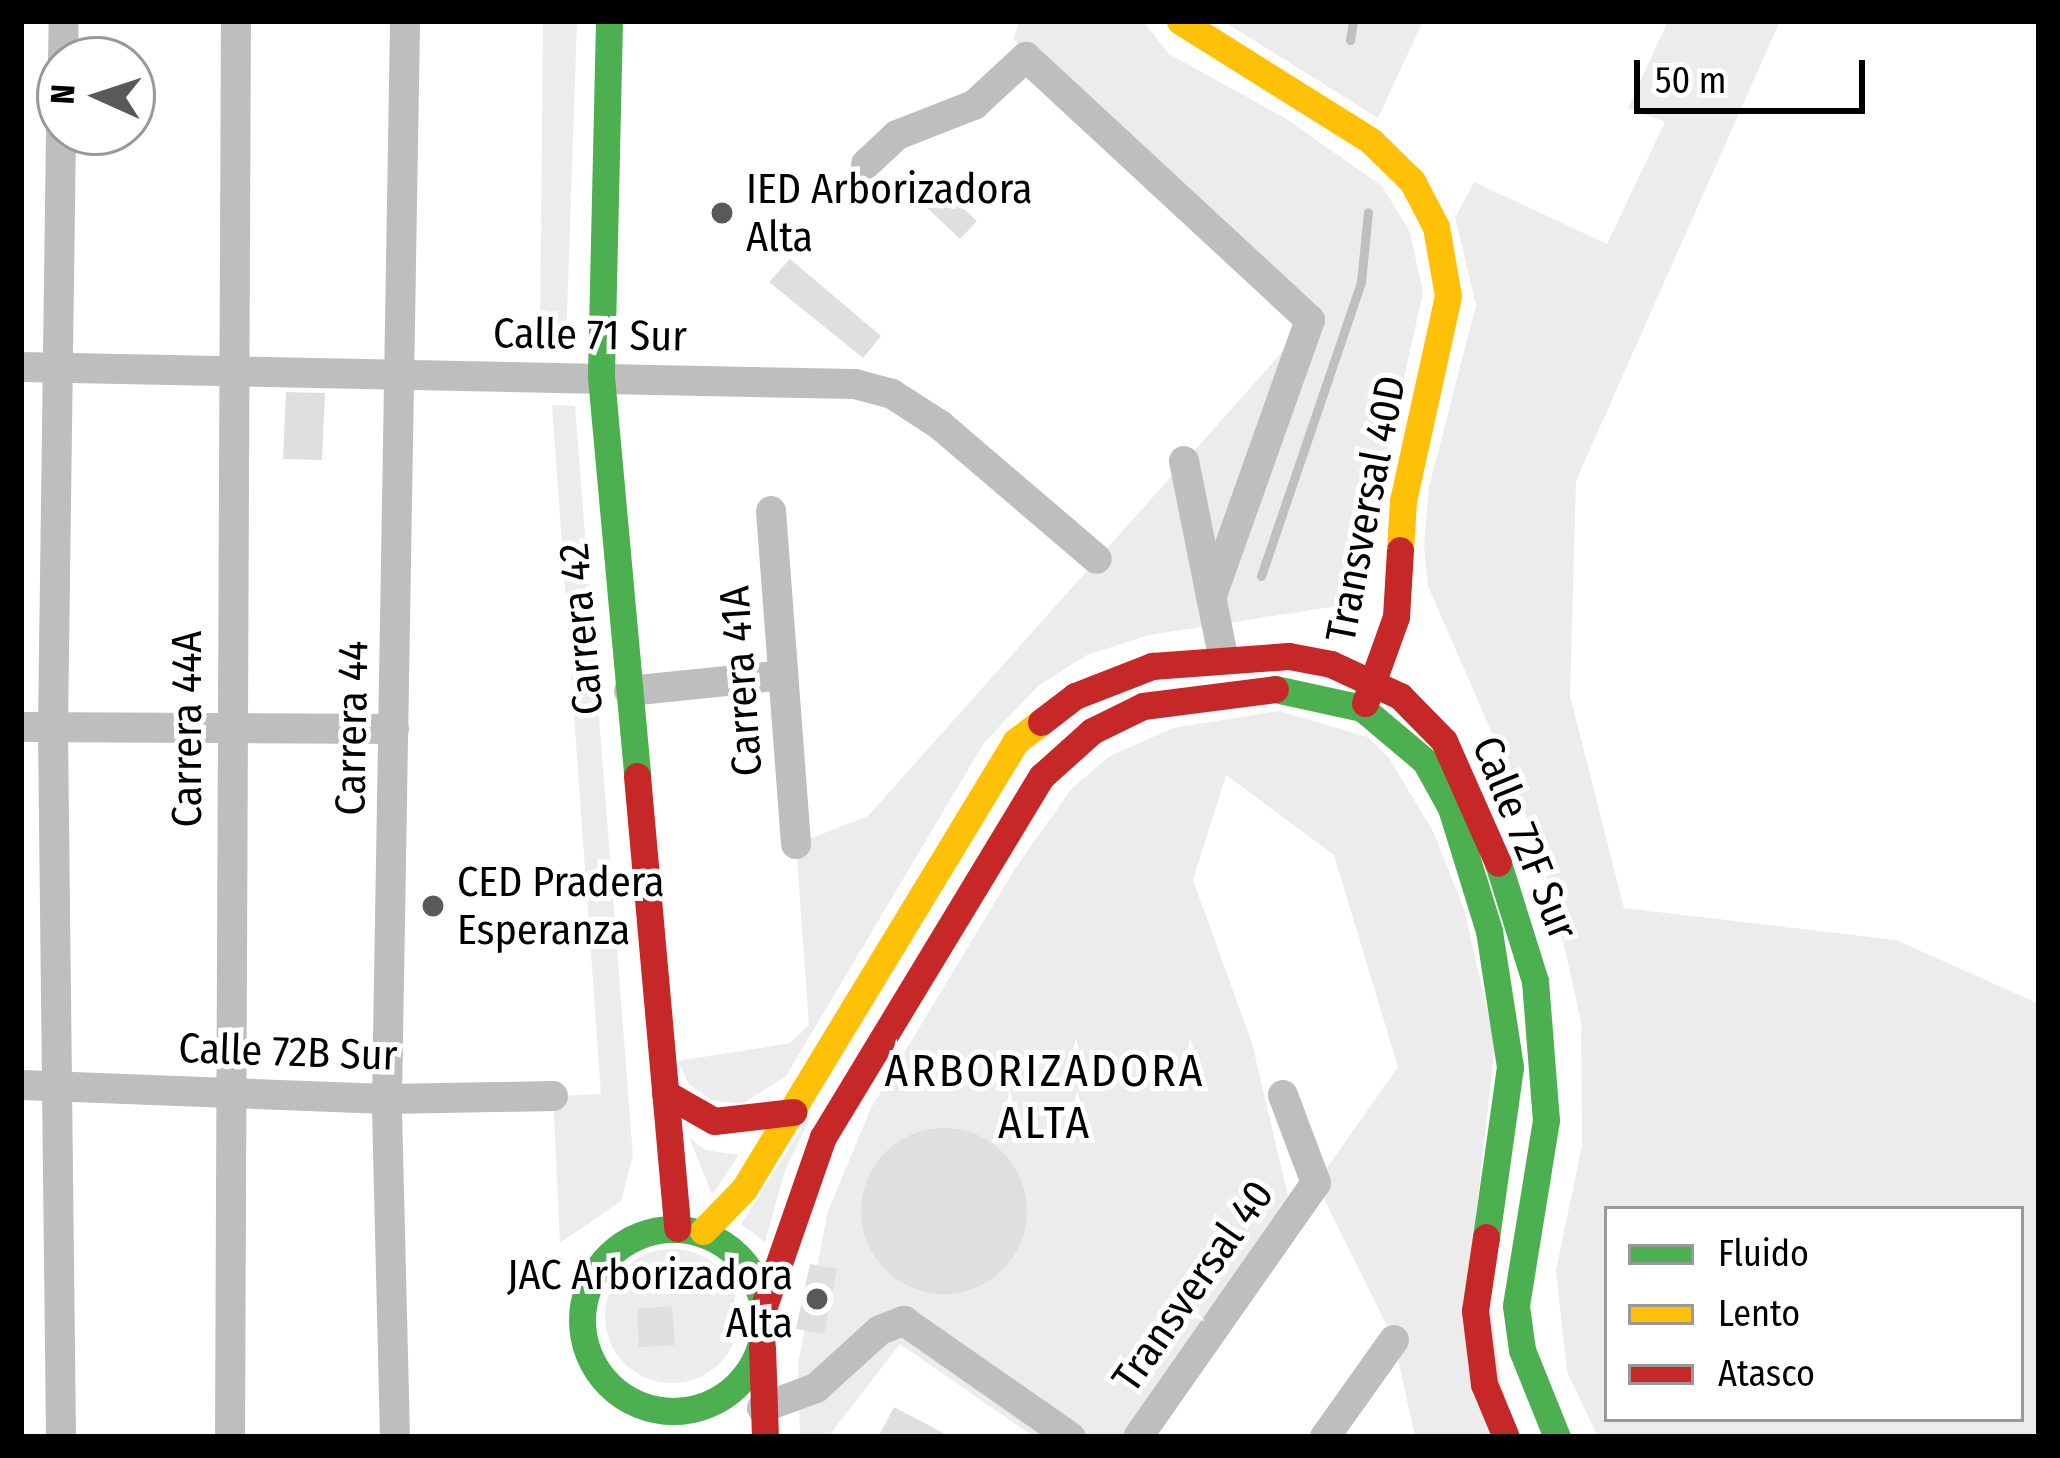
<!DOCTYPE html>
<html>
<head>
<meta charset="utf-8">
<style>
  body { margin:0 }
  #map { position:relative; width:2060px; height:1458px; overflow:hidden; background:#fff; font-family:"Fira Sans Condensed",sans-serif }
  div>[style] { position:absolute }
  .green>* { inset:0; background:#ececec }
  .round { border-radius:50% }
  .stream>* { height:9px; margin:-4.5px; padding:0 4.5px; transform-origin:4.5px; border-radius:4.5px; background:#bfbfbf }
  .building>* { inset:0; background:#dfdfdf }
  .street>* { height:30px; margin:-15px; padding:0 15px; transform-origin:15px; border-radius:15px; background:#bebebe }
  .fast>* { height:27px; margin:-13.5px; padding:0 13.5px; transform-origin:13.5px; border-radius:13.5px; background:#4caf50 }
  .fast>.ring { margin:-13.5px; padding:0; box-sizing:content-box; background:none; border:27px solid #4caf50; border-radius:50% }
  .slow>* { height:27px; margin:-13.5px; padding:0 13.5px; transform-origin:13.5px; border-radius:13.5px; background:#ffc107 }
  .jam>* { height:27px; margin:-13.5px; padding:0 13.5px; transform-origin:13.5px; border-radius:13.5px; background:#c62828 }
  .dots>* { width:33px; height:33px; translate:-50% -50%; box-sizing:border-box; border:6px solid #fff; border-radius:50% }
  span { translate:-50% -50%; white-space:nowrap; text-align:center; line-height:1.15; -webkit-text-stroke:10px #fff; paint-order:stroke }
  .poi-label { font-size:42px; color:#000 }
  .left { translate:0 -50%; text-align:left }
  .right { translate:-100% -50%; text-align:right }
  .street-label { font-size:42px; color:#000 }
  .neighbourhood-label { font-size:45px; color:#000; letter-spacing:3px }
  .frame { position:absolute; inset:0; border:24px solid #000; pointer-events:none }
  .legend { position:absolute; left:1604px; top:1206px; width:420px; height:216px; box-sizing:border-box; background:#fff; border:3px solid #999; margin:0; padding:15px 21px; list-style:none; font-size:36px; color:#000 }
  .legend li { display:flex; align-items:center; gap:24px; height:60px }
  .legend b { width:60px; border:3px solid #999 }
  .north { position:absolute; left:36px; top:36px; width:120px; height:120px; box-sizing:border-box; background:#fff; border:3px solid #999; border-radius:50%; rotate:273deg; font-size:33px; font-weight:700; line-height:48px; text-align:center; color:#000 }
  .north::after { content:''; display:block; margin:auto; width:42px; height:54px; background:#595959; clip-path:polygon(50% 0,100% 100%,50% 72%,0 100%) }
  .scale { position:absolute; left:1634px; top:60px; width:231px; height:54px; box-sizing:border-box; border:6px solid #000; border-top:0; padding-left:15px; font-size:36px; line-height:42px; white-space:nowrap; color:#000; -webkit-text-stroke:9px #fff; paint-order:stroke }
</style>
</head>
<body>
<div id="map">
  <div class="green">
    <i style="clip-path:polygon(543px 21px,577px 21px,566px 342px,540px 338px)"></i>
    <i style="clip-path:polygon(1020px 21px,1143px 21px,1169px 54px,1285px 118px,1382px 186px,1410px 232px,1423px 293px,1358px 583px,1338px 606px,1149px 635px,1087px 655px,1038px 686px,984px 743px,786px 1076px,742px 1104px,711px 1100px,689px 1084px,678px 1061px,790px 1043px,809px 1025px,796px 844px,868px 816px,1310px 321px,1027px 55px,1013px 38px)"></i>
    <i style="clip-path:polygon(1223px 21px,1423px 21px,1378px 118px)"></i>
    <i style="clip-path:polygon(evenodd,1668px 21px,1780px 21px,1576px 481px,1570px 696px,1624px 908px,1896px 940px,2039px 1004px,2039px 1437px,1598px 1437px,1567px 1372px,1556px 1270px,1582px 1145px,1581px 1021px,1552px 892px,1518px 793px,1428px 586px,1424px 546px,1429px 487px,1476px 305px,1455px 218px,1474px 182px,1607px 244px,1665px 122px,1628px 108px,1668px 21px,1607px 1209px,2021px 1209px,2021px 1419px,1607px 1419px,1607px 1209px)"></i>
    <i style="clip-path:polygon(552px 405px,575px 406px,633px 1156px,621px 1201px,560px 1243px,553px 1096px,601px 1094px)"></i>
    <i style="clip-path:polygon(1279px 711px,1368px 737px,1389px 758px,1433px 831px,1464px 909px,1495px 1044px,1476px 1216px,1510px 1437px,1415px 1437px,1394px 1340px,1316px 1183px,1398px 1067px,1334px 855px,1226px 775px,1193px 880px,1252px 1043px,1288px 1196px,1120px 1437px,1034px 1437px,900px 1344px,828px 1437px,800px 1437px,798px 1364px,828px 1211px,871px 1108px,1016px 867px,1072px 788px,1110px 756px,1173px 728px)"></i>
    <i style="clip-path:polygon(814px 1109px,785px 1171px,765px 1242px,741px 1224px)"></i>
    <i style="clip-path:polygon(689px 1137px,705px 1150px,739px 1155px,712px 1195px)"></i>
    <i class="round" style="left:605px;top:1249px;width:134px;height:134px"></i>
  </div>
  <div class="stream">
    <i style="left:1350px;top:40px;width:19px;rotate:-81deg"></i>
    <i style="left:1261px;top:576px;width:311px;rotate:-71.2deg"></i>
    <i style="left:1361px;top:282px;width:70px;rotate:-84.3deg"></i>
  </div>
  <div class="building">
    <i style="clip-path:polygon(934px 181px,977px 221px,960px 239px,918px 199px)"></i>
    <i style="clip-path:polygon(790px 259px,881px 336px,863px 358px,769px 282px)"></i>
    <i style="clip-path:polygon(286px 392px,325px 393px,322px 460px,283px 459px)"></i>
    <i class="round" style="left:861px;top:1128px;width:166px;height:166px"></i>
    <i style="clip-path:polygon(810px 1264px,837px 1269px,824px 1334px,796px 1329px)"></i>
    <i style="clip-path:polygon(672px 1306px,675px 1345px,639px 1347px,637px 1309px)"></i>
    <i style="clip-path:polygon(894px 1407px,951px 1437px,878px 1437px)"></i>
  </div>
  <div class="street">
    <i style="left:63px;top:60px;width:39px;rotate:-89deg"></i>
    <i style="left:866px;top:164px;width:42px;rotate:-43.1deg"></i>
    <i style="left:897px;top:135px;width:83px;rotate:-21.3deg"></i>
    <i style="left:974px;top:105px;width:71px;rotate:-42.7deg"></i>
    <i style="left:1026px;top:57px;width:387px;rotate:42.8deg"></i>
    <i style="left:1310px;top:320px;width:295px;rotate:109.6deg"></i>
    <i style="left:21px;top:367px;width:834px;rotate:1.17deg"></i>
    <i style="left:855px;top:384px;width:38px;rotate:15deg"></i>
    <i style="left:892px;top:394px;width:57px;rotate:32.9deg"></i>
    <i style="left:940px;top:425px;width:206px;rotate:40.5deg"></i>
    <i style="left:1184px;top:461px;width:200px;rotate:78.7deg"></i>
    <i style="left:771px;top:511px;width:334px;rotate:85.7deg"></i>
    <i style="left:629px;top:691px;width:155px;rotate:-5.9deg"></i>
    <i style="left:21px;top:727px;width:373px;rotate:0.3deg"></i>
    <i style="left:21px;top:1085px;width:366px;rotate:2.2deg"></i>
    <i style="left:387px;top:1099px;width:166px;rotate:-1deg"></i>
    <i style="left:762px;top:1408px;width:58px;rotate:-20.3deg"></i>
    <i style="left:816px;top:1388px;width:86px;rotate:-42.2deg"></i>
    <i style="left:880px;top:1330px;width:26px;rotate:-21deg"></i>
    <i style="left:904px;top:1321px;width:203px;rotate:34.9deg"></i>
    <i style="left:61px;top:1437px;width:710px;rotate:-90.65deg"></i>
    <i style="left:53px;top:727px;width:595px;rotate:-89.23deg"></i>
    <i style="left:230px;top:1437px;width:1416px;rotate:-89.76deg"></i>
    <i style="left:395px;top:1437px;width:338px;rotate:-91.4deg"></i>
    <i style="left:387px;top:1099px;width:1078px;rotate:-89.04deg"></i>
    <i style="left:1138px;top:1437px;width:310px;rotate:-55deg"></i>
    <i style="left:1316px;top:1183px;width:94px;rotate:-110.6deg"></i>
    <i style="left:1325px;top:1437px;width:119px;rotate:-54.6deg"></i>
  </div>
  <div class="fast">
    <i style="left:609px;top:21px;width:356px;rotate:91.3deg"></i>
    <i style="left:601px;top:377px;width:401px;rotate:84.8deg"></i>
    <i style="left:1275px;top:689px;width:89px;rotate:12.3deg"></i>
    <i style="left:1362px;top:708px;width:82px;rotate:40.1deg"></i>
    <i style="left:1425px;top:761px;width:54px;rotate:61deg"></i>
    <i style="left:1451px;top:808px;width:129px;rotate:72.8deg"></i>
    <i style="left:1489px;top:931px;width:138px;rotate:81.2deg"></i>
    <i style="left:1510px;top:1067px;width:172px;rotate:98deg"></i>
    <i style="left:1498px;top:863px;width:124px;rotate:72.6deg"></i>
    <i style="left:1535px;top:981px;width:139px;rotate:85.5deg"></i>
    <i style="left:1546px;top:1120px;width:188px;rotate:99.2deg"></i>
    <i style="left:1516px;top:1306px;width:44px;rotate:82.2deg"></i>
    <i style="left:1522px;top:1350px;width:94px;rotate:68.1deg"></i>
    <i class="ring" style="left:582px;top:1229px;width:155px;height:155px"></i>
  </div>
  <div class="slow">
    <i style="left:1180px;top:21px;width:226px;rotate:32.1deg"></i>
    <i style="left:1371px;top:141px;width:57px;rotate:44.3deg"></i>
    <i style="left:1412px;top:181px;width:52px;rotate:62.4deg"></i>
    <i style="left:1436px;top:227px;width:70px;rotate:80.1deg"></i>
    <i style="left:1448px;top:296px;width:210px;rotate:102.4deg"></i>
    <i style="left:1403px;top:501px;width:49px;rotate:93.5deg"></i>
    <i style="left:703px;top:1231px;width:59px;rotate:-45.7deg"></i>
    <i style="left:744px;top:1189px;width:524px;rotate:-58.74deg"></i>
    <i style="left:1016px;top:741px;width:31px;rotate:-37deg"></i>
  </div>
  <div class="jam">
    <i style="left:1365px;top:703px;width:91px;rotate:-70.2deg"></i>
    <i style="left:1396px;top:617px;width:67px;rotate:-86.6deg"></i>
    <i style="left:1041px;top:722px;width:43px;rotate:-37.4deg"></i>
    <i style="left:1075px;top:696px;width:83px;rotate:-21.3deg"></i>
    <i style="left:1152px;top:666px;width:137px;rotate:-4.2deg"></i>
    <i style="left:1289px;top:656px;width:43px;rotate:10.8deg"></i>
    <i style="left:1331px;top:664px;width:76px;rotate:24.9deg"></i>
    <i style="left:1400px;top:696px;width:63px;rotate:45.6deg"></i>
    <i style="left:1444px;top:741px;width:133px;rotate:66.1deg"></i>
    <i style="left:637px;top:776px;width:454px;rotate:84.9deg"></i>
    <i style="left:665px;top:1093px;width:56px;rotate:29.7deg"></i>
    <i style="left:714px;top:1121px;width:80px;rotate:-6.5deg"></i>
    <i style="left:1486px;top:1237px;width:75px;rotate:98.5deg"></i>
    <i style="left:1475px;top:1311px;width:74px;rotate:83deg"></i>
    <i style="left:1484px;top:1384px;width:57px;rotate:67.5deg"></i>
    <i style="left:763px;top:1309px;width:182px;rotate:-70.8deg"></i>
    <i style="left:823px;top:1137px;width:422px;rotate:-58.8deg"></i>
    <i style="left:1042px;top:776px;width:67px;rotate:-42deg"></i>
    <i style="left:1092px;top:731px;width:57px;rotate:-26.1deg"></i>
    <i style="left:1143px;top:706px;width:133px;rotate:-7.3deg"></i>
    <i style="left:762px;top:1347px;width:90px;rotate:88.1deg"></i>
  </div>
  <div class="dots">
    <i style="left:722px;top:213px;background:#595959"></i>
    <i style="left:433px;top:906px;background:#595959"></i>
    <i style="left:817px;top:1299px;background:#595959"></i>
  </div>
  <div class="poi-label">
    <span class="left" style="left:746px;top:213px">IED Arborizadora<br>Alta</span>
    <span class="left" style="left:457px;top:906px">CED Pradera<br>Esperanza</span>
    <span class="right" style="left:793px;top:1299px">JAC Arborizadora<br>Alta</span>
  </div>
  <div class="street-label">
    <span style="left:590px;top:335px;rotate:1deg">Calle 71 Sur</span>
    <span style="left:1366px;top:509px;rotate:-79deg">Transversal 40D</span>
    <span style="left:581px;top:629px;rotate:-95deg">Carrera 42</span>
    <span style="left:741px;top:681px;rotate:-94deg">Carrera 41A</span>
    <span style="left:352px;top:728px;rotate:-89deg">Carrera 44</span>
    <span style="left:187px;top:729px;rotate:-90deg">Carrera 44A</span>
    <span style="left:1525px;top:838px;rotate:68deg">Calle 72F Sur</span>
    <span style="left:288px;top:1052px;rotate:2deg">Calle 72B Sur</span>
    <span style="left:1193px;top:1286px;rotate:-55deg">Transversal 40</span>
  </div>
  <div class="neighbourhood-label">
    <span style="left:1045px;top:1098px">ARBORIZADORA<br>ALTA</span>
  </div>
  <div class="frame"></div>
  <ul class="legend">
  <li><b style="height:15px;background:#4caf50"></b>Fluido</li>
  <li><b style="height:15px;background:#ffc107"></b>Lento</li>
  <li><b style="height:15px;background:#c62828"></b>Atasco</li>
  </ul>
  <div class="north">N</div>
  <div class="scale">50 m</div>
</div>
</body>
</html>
